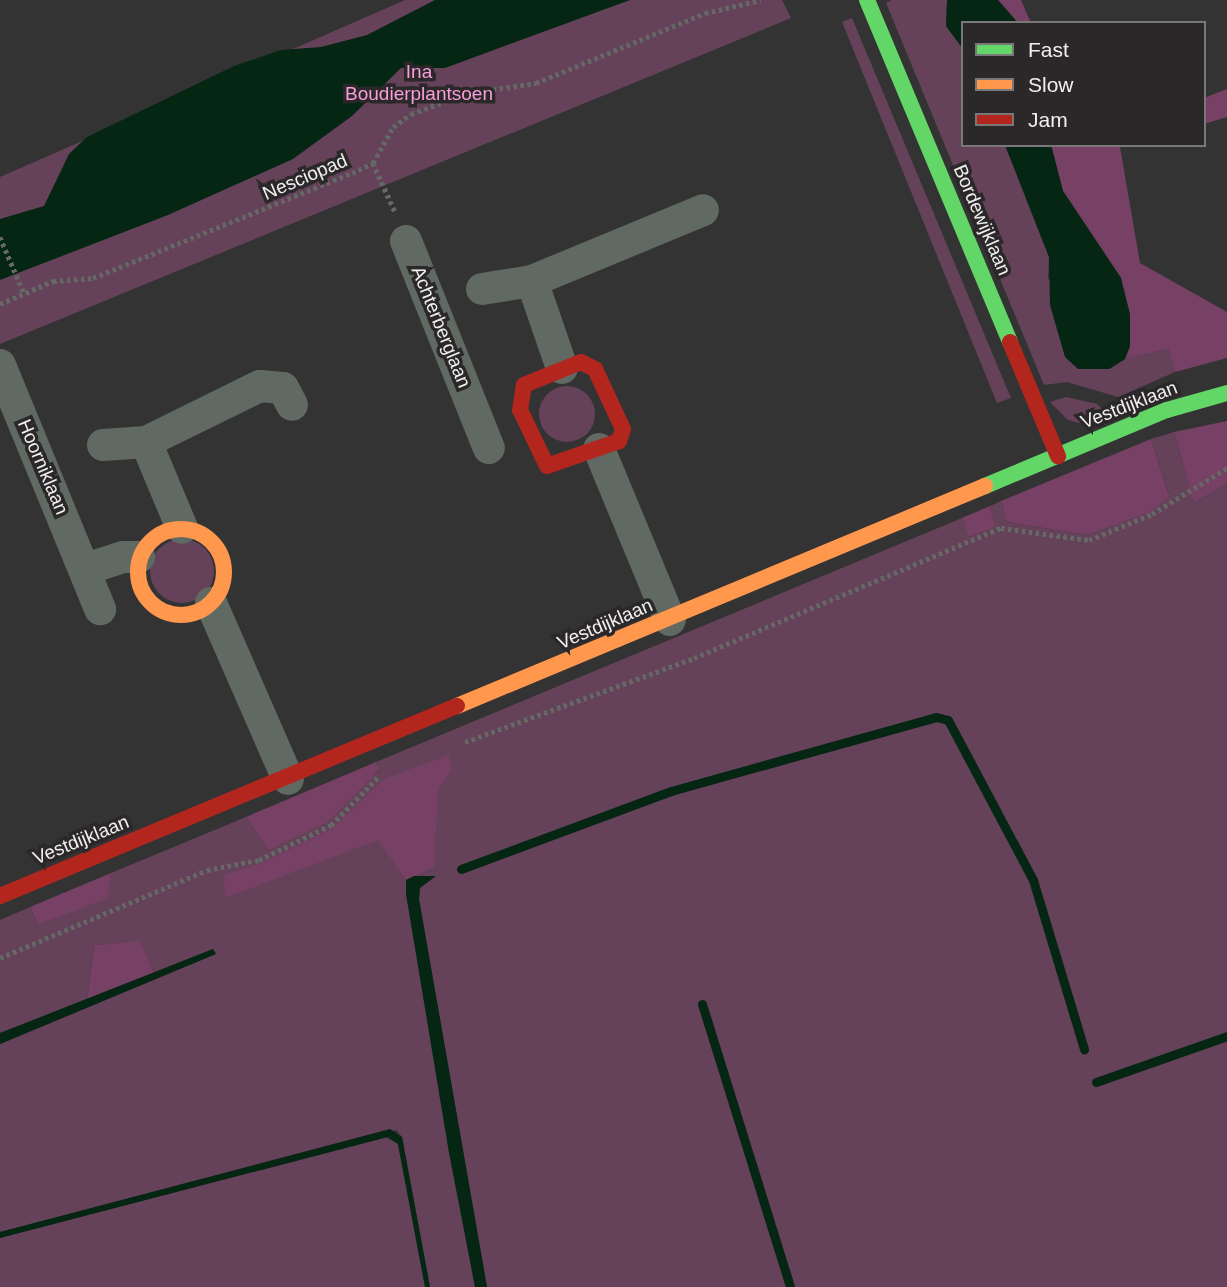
<!DOCTYPE html>
<html>
<head>
<meta charset="utf-8">
<style>
  body { margin:0 }
  #map { position:relative; width:1227px; height:1287px; overflow:hidden; background:#343334; font-family:Helvetica,sans-serif }
  div>[style] { position:absolute }
  .green>* { inset:0; background:#654259 }
  .round { border-radius:50% }
  .forest>* { inset:0; background:#764165 }
  .water>* { inset:0; background:#052612 }
  .stream>* { height:9px; margin:-4.5px; padding:0 4.5px; transform-origin:4.5px; border-radius:4.5px; background:#052612 }
  .path>* { height:4.5px; margin-top:-2.25px; transform-origin:0; background:repeating-linear-gradient(90deg,#646966 0 3.5px,transparent 0 7px) }
  .street>* { height:32px; margin:-16px; padding:0 16px; transform-origin:16px; border-radius:16px; background:#616963 }
  .fast>* { height:16px; margin:-8px; padding:0 8px; transform-origin:8px; border-radius:8px; background:#63d668 }
  .slow>* { height:16px; margin:-8px; padding:0 8px; transform-origin:8px; border-radius:8px; background:#ff974d }
  .slow>.ring { margin:-8px; padding:0; box-sizing:content-box; background:none; border:16px solid #ff974d; border-radius:50% }
  .jam>* { height:16px; margin:-8px; padding:0 8px; transform-origin:8px; border-radius:8px; background:#b3261e }
  span { translate:-50% -50%; white-space:nowrap; text-align:center; line-height:1.15; -webkit-text-stroke:7px #2b282a; paint-order:stroke }
  .park-label { font-size:19px; color:#f99eda }
  .street-label { font-size:19px; color:#f1eef0 }
  .legend { position:absolute; left:961px; top:21px; width:245px; height:126px; box-sizing:border-box; background:#2b282a; border:2px solid #7a7779; margin:0; padding:9px 12px; list-style:none; font-size:21px; color:#f1eef0 }
  .legend li { display:flex; align-items:center; gap:14px; height:35px }
  .legend b { width:35px; border:2px solid #7a7779 }
</style>
</head>
<body>
<div id="map">
  <div class="green">
    <i style="clip-path:polygon(405px 0,782px 0,791px 18px,0 344px,0 177px)"></i>
    <i style="clip-path:polygon(892px 0,947px 0,946px 26px,963px 49px,963px 145px,1005px 145px,1049px 257px,1048px 278px,1109px 369px,1125px 359px,1168px 349px,1175px 372px,1118px 397px,1067px 382px,1044px 385px,886px 3px)"></i>
    <i style="clip-path:polygon(852px 18px,1011px 398px,997px 403px,842px 22px)"></i>
    <i class="round" style="left:539px;top:386px;width:56px;height:56px"></i>
    <i style="clip-path:polygon(1066px 397px,1097px 404px,1109px 416px,1086px 425px,1068px 420px,1050px 402px)"></i>
    <i style="clip-path:polygon(1174px 432px,1194px 503px,1227px 483px,1227px 1287px,487px 1287px,419px 899px,420px 888px,433px 875px,406px 894px,475px 1287px,430px 1287px,402px 1137px,396px 1130px,0 1232px,0 1044px,215px 954px,213px 949px,154px 973px,139px 942px,94px 945px,87px 1001px,0 1033px,0 920px,30px 907px,38px 925px,106px 899px,111px 873px,246px 817px,268px 850px,379px 771px,376px 762px,962px 518px,970px 537px,994px 526px,990px 506px,1001px 501px,1007px 522px,1087px 535px,1152px 511px,1169px 494px,1151px 439px)"></i>
    <i class="round" style="left:150px;top:539px;width:64px;height:64px"></i>
    <i style="clip-path:polygon(385px 1137px,398px 1144px,425px 1287px,0 1287px,0 1238px)"></i>
  </div>
  <div class="forest">
    <i style="clip-path:polygon(998px 0,1021px 0,1031px 23px,1018px 23px)"></i>
    <i style="clip-path:polygon(1227px 89px,1227px 117px,1204px 124px,1204px 98px)"></i>
    <i style="clip-path:polygon(1051px 145px,1125px 145px,1120px 147px,1140px 263px,1227px 312px,1227px 358px,1175px 372px,1168px 349px,1125px 359px,1130px 346px,1121px 278px,1063px 191px)"></i>
    <i style="clip-path:polygon(1227px 421px,1227px 483px,1194px 503px,1174px 432px)"></i>
    <i style="clip-path:polygon(1151px 439px,1169px 495px,1153px 511px,1087px 535px,1007px 522px,1001px 501px)"></i>
    <i style="clip-path:polygon(990px 506px,995px 527px,969px 537px,962px 518px)"></i>
    <i style="clip-path:polygon(449px 755px,451px 770px,438px 791px,434px 867px,406px 880px,378px 840px,225px 898px,224px 875px,264px 862px,331px 829px,384px 779px)"></i>
    <i style="clip-path:polygon(376px 762px,379px 770px,328px 822px,268px 850px,246px 817px)"></i>
    <i style="clip-path:polygon(111px 873px,107px 899px,38px 925px,30px 907px)"></i>
    <i style="clip-path:polygon(140px 941px,154px 973px,87px 1001px,94px 945px)"></i>
  </div>
  <div class="water">
    <i style="clip-path:polygon(435px 0,630px 0,445px 68px,401px 68px,352px 116px,293px 159px,168px 215px,0 280px,0 219px,44px 206px,69px 154px,87px 137px,234px 66px,281px 50px,321px 47px,367px 35px)"></i>
    <i style="clip-path:polygon(947px 0,998px 0,1018px 23px,963px 23px,963px 49px,946px 26px)"></i>
    <i style="clip-path:polygon(1005px 145px,1051px 145px,1063px 191px,1121px 278px,1130px 314px,1130px 346px,1125px 359px,1109px 369px,1078px 369px,1065px 357px,1050px 305px,1049px 257px)"></i>
    <i style="clip-path:polygon(414px 876px,436px 876px,420px 888px,419px 899px,487px 1287px,475px 1287px,449px 1153px,406px 894px,406px 880px)"></i>
    <i style="clip-path:polygon(213px 949px,216px 954px,0 1044px,0 1033px)"></i>
    <i style="clip-path:polygon(390px 1129px,402px 1137px,430px 1287px,425px 1287px,398px 1144px,388px 1137px,0 1238px,0 1232px)"></i>
  </div>
  <div class="stream">
    <i style="left:461px;top:869px;width:224px;rotate:-20.4deg"></i>
    <i style="left:671px;top:791px;width:275px;rotate:-15.6deg"></i>
    <i style="left:936px;top:717px;width:12px;rotate:14deg"></i>
    <i style="left:948px;top:720px;width:181px;rotate:62deg"></i>
    <i style="left:1033px;top:880px;width:177px;rotate:73.2deg"></i>
    <i style="left:702px;top:1004px;width:296px;rotate:72.7deg"></i>
    <i style="left:1096px;top:1082px;width:139px;rotate:-19.3deg"></i>
  </div>
  <div class="path">
    <i style="left:373px;top:163px;width:56px;rotate:65.7deg"></i>
    <i style="left:0;top:237px;width:61px;rotate:66.8deg"></i>
    <i style="left:0;top:304px;width:58px;rotate:-23.5deg"></i>
    <i style="left:53px;top:281px;width:40px;rotate:-4.3deg"></i>
    <i style="left:93px;top:278px;width:279px;rotate:-22.1deg"></i>
    <i style="left:352px;top:173px;width:23px;rotate:-25deg"></i>
    <i style="left:373px;top:163px;width:41px;rotate:-60.9deg"></i>
    <i style="left:393px;top:127px;width:22px;rotate:-36deg"></i>
    <i style="left:411px;top:114px;width:58px;rotate:-20.3deg"></i>
    <i style="left:465px;top:94px;width:72px;rotate:-8.8deg"></i>
    <i style="left:536px;top:83px;width:183px;rotate:-22.5deg"></i>
    <i style="left:705px;top:13px;width:57px;rotate:-13.1deg"></i>
    <i style="left:465px;top:742px;width:244px;rotate:-20.1deg"></i>
    <i style="left:694px;top:658px;width:333px;rotate:-23deg"></i>
    <i style="left:1001px;top:528px;width:89px;rotate:7.8deg"></i>
    <i style="left:1089px;top:540px;width:68px;rotate:-22.4deg"></i>
    <i style="left:1152px;top:514px;width:88px;rotate:-31.5deg"></i>
    <i style="left:0;top:958px;width:225px;rotate:-23deg"></i>
    <i style="left:207px;top:870px;width:53px;rotate:-10.9deg"></i>
    <i style="left:259px;top:860px;width:80px;rotate:-25.9deg"></i>
    <i style="left:331px;top:825px;width:69px;rotate:-45.6deg"></i>
  </div>
  <div class="street">
    <i style="left:406px;top:241px;width:223px;rotate:68.2deg"></i>
    <i style="left:532px;top:281px;width:92px;rotate:71deg"></i>
    <i style="left:482px;top:289px;width:51px;rotate:-9.1deg"></i>
    <i style="left:532px;top:281px;width:185px;rotate:-22.5deg"></i>
    <i style="left:0;top:365px;width:264px;rotate:67.7deg"></i>
    <i style="left:146px;top:442px;width:93px;rotate:67.3deg"></i>
    <i style="left:103px;top:445px;width:43px;rotate:-4deg"></i>
    <i style="left:146px;top:442px;width:127px;rotate:-26.2deg"></i>
    <i style="left:260px;top:386px;width:23px;rotate:5deg"></i>
    <i style="left:283px;top:388px;width:19px;rotate:62deg"></i>
    <i style="left:599px;top:449px;width:185px;rotate:67.5deg"></i>
    <i style="left:86px;top:569px;width:39px;rotate:-18deg"></i>
    <i style="left:123px;top:557px;width:16px"></i>
    <i style="left:211px;top:603px;width:192px;rotate:66.4deg"></i>
  </div>
  <div class="fast">
    <i style="left:867px;top:0;width:371px;rotate:67.3deg"></i>
    <i style="left:985px;top:486px;width:197px;rotate:-22.7deg"></i>
    <i style="left:1167px;top:410px;width:62px;rotate:-15.8deg"></i>
  </div>
  <div class="slow">
    <i class="ring" style="left:138px;top:529px;width:70px;height:70px"></i>
    <i style="left:457px;top:706px;width:572px;rotate:-22.62deg"></i>
  </div>
  <div class="jam">
    <i style="left:1010px;top:342px;width:124px;rotate:67.2deg"></i>
    <i style="left:581px;top:362px;width:16px;rotate:27deg"></i>
    <i style="left:595px;top:369px;width:66px;rotate:65deg"></i>
    <i style="left:623px;top:429px;width:13px;rotate:108deg"></i>
    <i style="left:619px;top:441px;width:76px;rotate:160.9deg"></i>
    <i style="left:547px;top:466px;width:62px;rotate:-115.7deg"></i>
    <i style="left:520px;top:410px;width:25px;rotate:-81deg"></i>
    <i style="left:524px;top:385px;width:61px;rotate:-22deg"></i>
    <i style="left:0;top:896px;width:495px;rotate:-22.6deg"></i>
  </div>
  <div class="park-label">
    <span style="left:419px;top:83px">Ina<br>Boudierplantsoen</span>
  </div>
  <div class="street-label">
    <span style="left:305px;top:177px;rotate:-23deg">Nesciopad</span>
    <span style="left:982px;top:220px;rotate:67deg">Bordewijklaan</span>
    <span style="left:441px;top:327px;rotate:68deg">Achterberglaan</span>
    <span style="left:1129px;top:405px;rotate:-21deg">Vestdijklaan</span>
    <span style="left:43px;top:467px;rotate:67deg">Hoorniklaan</span>
    <span style="left:605px;top:624px;rotate:-23deg">Vestdijklaan</span>
    <span style="left:81px;top:840px;rotate:-22deg">Vestdijklaan</span>
  </div>
  <ul class="legend">
  <li><b style="height:9px;background:#63d668"></b>Fast</li>
  <li><b style="height:9px;background:#ff974d"></b>Slow</li>
  <li><b style="height:9px;background:#b3261e"></b>Jam</li>
  </ul>
</div>
</body>
</html>
